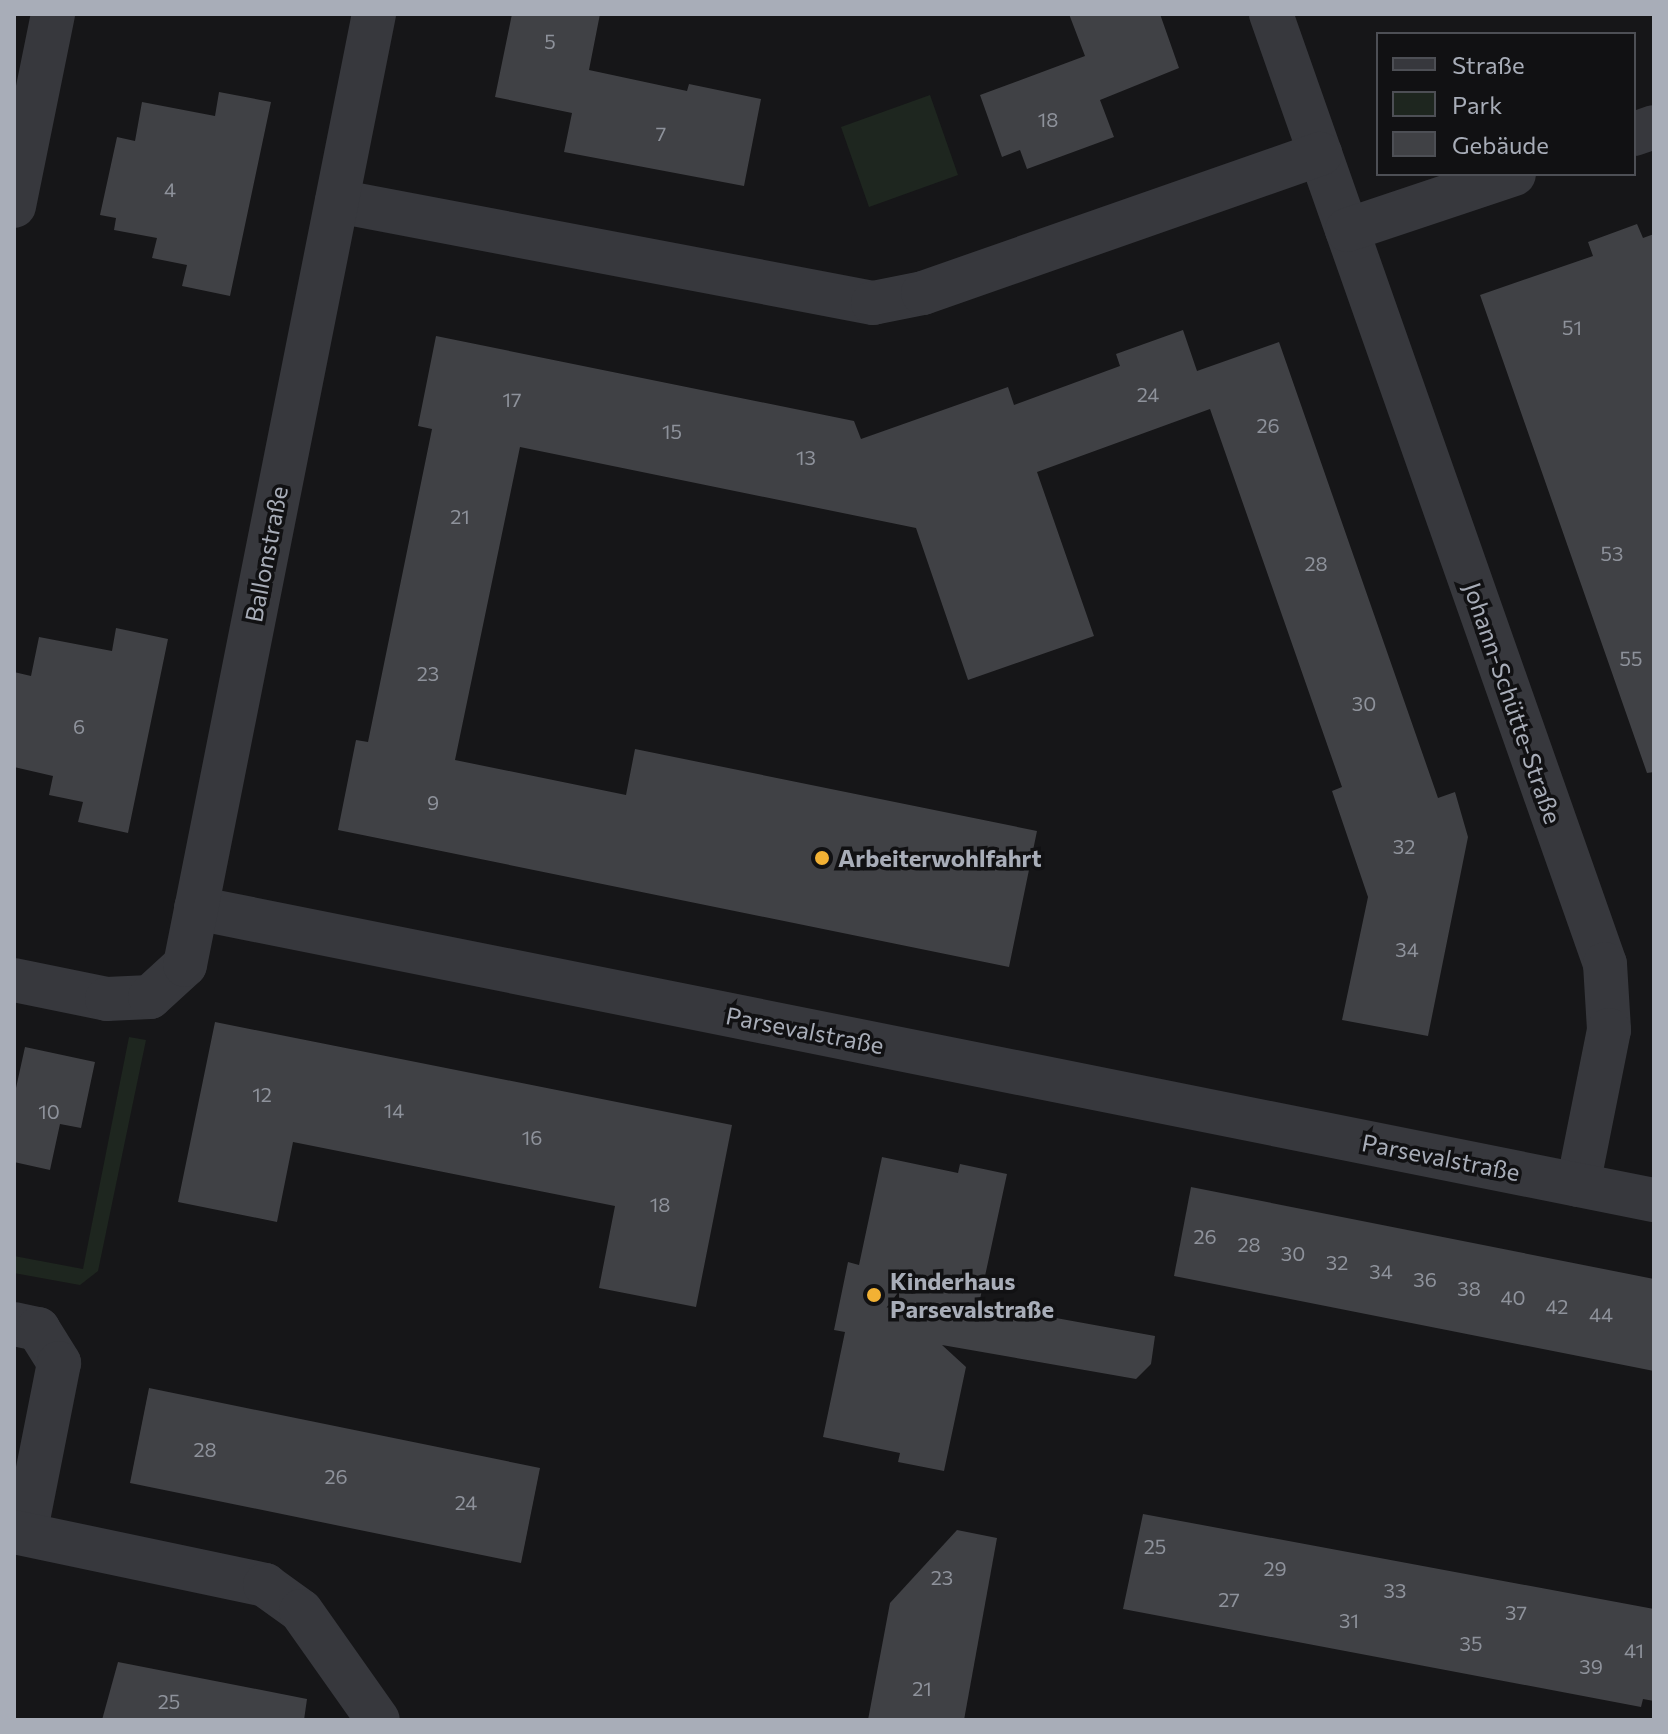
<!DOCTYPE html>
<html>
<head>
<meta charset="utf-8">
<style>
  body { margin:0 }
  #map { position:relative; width:1668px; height:1734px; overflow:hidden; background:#161618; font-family:Commissioner,sans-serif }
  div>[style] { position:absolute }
  .green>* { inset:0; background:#1e261f }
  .building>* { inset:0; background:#404145 }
  .street>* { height:44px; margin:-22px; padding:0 22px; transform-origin:22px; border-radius:22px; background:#37383d }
  .dots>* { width:22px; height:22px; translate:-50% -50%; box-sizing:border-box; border:4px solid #111113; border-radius:50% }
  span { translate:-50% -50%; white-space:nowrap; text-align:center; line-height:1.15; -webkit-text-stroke:7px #111113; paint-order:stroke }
  .number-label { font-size:20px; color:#8e929b }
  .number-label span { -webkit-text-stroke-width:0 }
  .street-label { font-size:24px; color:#a8adb8 }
  .poi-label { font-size:24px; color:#a8adb8; font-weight:700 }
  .left { translate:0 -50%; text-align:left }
  .frame { position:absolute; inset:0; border:16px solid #a8adb8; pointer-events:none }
  .legend { position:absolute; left:1376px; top:32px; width:260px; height:144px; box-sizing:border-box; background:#111113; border:2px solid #4d4f55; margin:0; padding:10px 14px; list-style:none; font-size:24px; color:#a8adb8 }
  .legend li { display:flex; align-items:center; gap:16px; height:40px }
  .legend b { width:40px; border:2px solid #4d4f55 }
</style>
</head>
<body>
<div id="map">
  <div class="green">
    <i style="clip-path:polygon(930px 95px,958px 175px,869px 207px,841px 127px)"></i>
    <i style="clip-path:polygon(129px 1037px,146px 1040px,98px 1271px,80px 1285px,14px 1273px,14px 1256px,83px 1269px)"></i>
  </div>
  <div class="building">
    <i style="clip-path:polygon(512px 14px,600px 14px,589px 70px,687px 91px,689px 84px,761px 99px,744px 186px,564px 152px,572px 113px,495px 97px)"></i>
    <i style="clip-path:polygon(1069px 14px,1160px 14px,1179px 68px,1100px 100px,1114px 137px,1027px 169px,1020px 150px,1002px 157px,980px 95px,1085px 56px)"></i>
    <i style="clip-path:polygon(219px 92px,271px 102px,230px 296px,182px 286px,187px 265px,152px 258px,157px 238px,114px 230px,116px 218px,100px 215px,117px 137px,135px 141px,142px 102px,215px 116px)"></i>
    <i style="clip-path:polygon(1637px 224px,1643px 238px,1654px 234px,1654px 772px,1647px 773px,1480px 295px,1593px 256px,1588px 242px)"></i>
    <i style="clip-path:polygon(1183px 330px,1197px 371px,1279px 342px,1438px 798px,1455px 792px,1468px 837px,1428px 1036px,1342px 1020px,1368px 897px,1332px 791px,1342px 787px,1210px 409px,1037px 472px,1094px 636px,968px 680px,916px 528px,520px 447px,455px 760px,626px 795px,635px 749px,1037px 831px,1009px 967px,338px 830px,356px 740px,368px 742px,432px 429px,418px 426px,436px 336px,854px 421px,861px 439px,1008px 387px,1014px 405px,1120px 366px,1116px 354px)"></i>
    <i style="clip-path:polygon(116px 628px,168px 639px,128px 833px,78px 822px,83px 802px,49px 795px,53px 776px,14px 767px,14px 672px,31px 676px,39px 637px,112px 651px)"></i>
    <i style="clip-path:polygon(215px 1022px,732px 1125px,696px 1307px,599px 1288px,615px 1206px,293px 1142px,277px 1222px,178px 1202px)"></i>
    <i style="clip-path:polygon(25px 1047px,95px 1062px,81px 1128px,60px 1124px,50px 1170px,14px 1162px,14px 1097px)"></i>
    <i style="clip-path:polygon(882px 1157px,958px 1173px,960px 1164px,1007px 1174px,979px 1304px,1155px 1336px,1151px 1364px,1136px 1379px,942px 1345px,966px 1367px,944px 1471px,898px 1462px,900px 1453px,823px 1437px,845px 1332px,834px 1330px,848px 1262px,859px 1265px)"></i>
    <i style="clip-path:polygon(1191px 1187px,1654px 1279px,1654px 1371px,1174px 1276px)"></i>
    <i style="clip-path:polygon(149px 1388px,540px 1468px,521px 1563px,130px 1483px)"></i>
    <i style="clip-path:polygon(1143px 1514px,1654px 1609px,1654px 1701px,1643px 1699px,1641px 1707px,1123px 1609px)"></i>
    <i style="clip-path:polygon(957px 1530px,997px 1538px,964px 1720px,868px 1720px,890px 1603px)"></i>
    <i style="clip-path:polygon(118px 1662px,307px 1699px,304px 1720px,102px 1720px)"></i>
  </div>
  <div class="street">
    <i style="left:1271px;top:14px;width:1007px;rotate:70.63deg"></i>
    <i style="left:1605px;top:964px;width:66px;rotate:86.5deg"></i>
    <i style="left:1609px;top:1030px;width:158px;rotate:101.3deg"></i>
    <i style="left:1634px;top:134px;width:21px;rotate:-19deg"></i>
    <i style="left:337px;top:201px;width:546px;rotate:10.77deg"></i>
    <i style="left:873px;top:303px;width:51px;rotate:-11.3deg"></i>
    <i style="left:923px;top:293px;width:421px;rotate:-19.3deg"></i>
    <i style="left:14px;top:206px;width:196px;rotate:-78.5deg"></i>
    <i style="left:1347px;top:230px;width:176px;rotate:-18.5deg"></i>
    <i style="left:196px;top:908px;width:1487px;rotate:11.33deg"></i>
    <i style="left:14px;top:980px;width:95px;rotate:11.5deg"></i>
    <i style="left:107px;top:999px;width:43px;rotate:-2.7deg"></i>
    <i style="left:150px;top:997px;width:47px;rotate:-42.4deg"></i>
    <i style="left:185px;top:965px;width:970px;rotate:-78.76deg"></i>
    <i style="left:14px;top:1324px;width:25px;rotate:12deg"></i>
    <i style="left:38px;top:1329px;width:40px;rotate:58deg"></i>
    <i style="left:59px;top:1363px;width:174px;rotate:101.2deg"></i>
    <i style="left:14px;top:1532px;width:257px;rotate:11.9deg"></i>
    <i style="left:265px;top:1585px;width:44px;rotate:35.8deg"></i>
    <i style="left:301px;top:1611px;width:133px;rotate:54.8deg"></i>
  </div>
  <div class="dots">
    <i style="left:822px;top:858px;background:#f2b134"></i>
    <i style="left:874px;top:1295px;background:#f2b134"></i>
  </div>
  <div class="number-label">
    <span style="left:550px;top:41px">5</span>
    <span style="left:1048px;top:119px">18</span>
    <span style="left:661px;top:133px">7</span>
    <span style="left:170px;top:189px">4</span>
    <span style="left:1572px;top:327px">51</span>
    <span style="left:1148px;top:394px">24</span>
    <span style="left:512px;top:399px">17</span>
    <span style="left:1268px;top:425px">26</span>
    <span style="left:672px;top:431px">15</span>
    <span style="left:806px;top:457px">13</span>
    <span style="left:460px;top:516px">21</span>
    <span style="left:1612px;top:553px">53</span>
    <span style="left:1316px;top:563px">28</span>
    <span style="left:1631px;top:658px">55</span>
    <span style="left:428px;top:673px">23</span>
    <span style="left:1364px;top:703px">30</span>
    <span style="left:79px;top:726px">6</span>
    <span style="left:433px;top:802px">9</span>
    <span style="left:1404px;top:846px">32</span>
    <span style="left:1407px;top:949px">34</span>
    <span style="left:262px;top:1094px">12</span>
    <span style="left:394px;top:1110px">14</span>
    <span style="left:49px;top:1111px">10</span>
    <span style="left:532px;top:1137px">16</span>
    <span style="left:660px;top:1204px">18</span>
    <span style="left:1205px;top:1236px">26</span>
    <span style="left:1249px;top:1244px">28</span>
    <span style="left:1293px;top:1253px">30</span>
    <span style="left:1337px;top:1262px">32</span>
    <span style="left:1381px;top:1271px">34</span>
    <span style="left:1425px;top:1279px">36</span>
    <span style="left:1469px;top:1288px">38</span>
    <span style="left:1513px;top:1297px">40</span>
    <span style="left:1557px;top:1306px">42</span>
    <span style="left:1601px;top:1314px">44</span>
    <span style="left:205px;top:1449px">28</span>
    <span style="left:336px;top:1476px">26</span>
    <span style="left:466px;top:1502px">24</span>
    <span style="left:1155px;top:1546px">25</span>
    <span style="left:1275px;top:1568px">29</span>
    <span style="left:942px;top:1577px">23</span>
    <span style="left:1395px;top:1590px">33</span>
    <span style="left:1229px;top:1599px">27</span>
    <span style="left:1516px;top:1612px">37</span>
    <span style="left:1349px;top:1620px">31</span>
    <span style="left:1471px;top:1643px">35</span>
    <span style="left:1634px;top:1650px">41</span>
    <span style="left:1591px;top:1666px">39</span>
    <span style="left:922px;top:1688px">21</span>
    <span style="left:169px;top:1701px">25</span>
  </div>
  <div class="street-label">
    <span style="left:266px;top:554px;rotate:-79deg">Ballonstraße</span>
    <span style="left:1513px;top:703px;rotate:71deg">Johann-Schütte-Straße</span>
    <span style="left:805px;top:1030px;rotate:11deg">Parsevalstraße</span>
    <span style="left:1441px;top:1157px;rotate:11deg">Parsevalstraße</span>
  </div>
  <div class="poi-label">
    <span class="left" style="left:838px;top:858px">Arbeiterwohlfahrt</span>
    <span class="left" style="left:890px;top:1295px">Kinderhaus<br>Parsevalstraße</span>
  </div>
  <div class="frame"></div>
  <ul class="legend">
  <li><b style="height:10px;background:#37383d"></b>Straße</li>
  <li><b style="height:22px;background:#1e261f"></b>Park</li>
  <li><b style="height:22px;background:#404145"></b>Gebäude</li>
  </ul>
</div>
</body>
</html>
